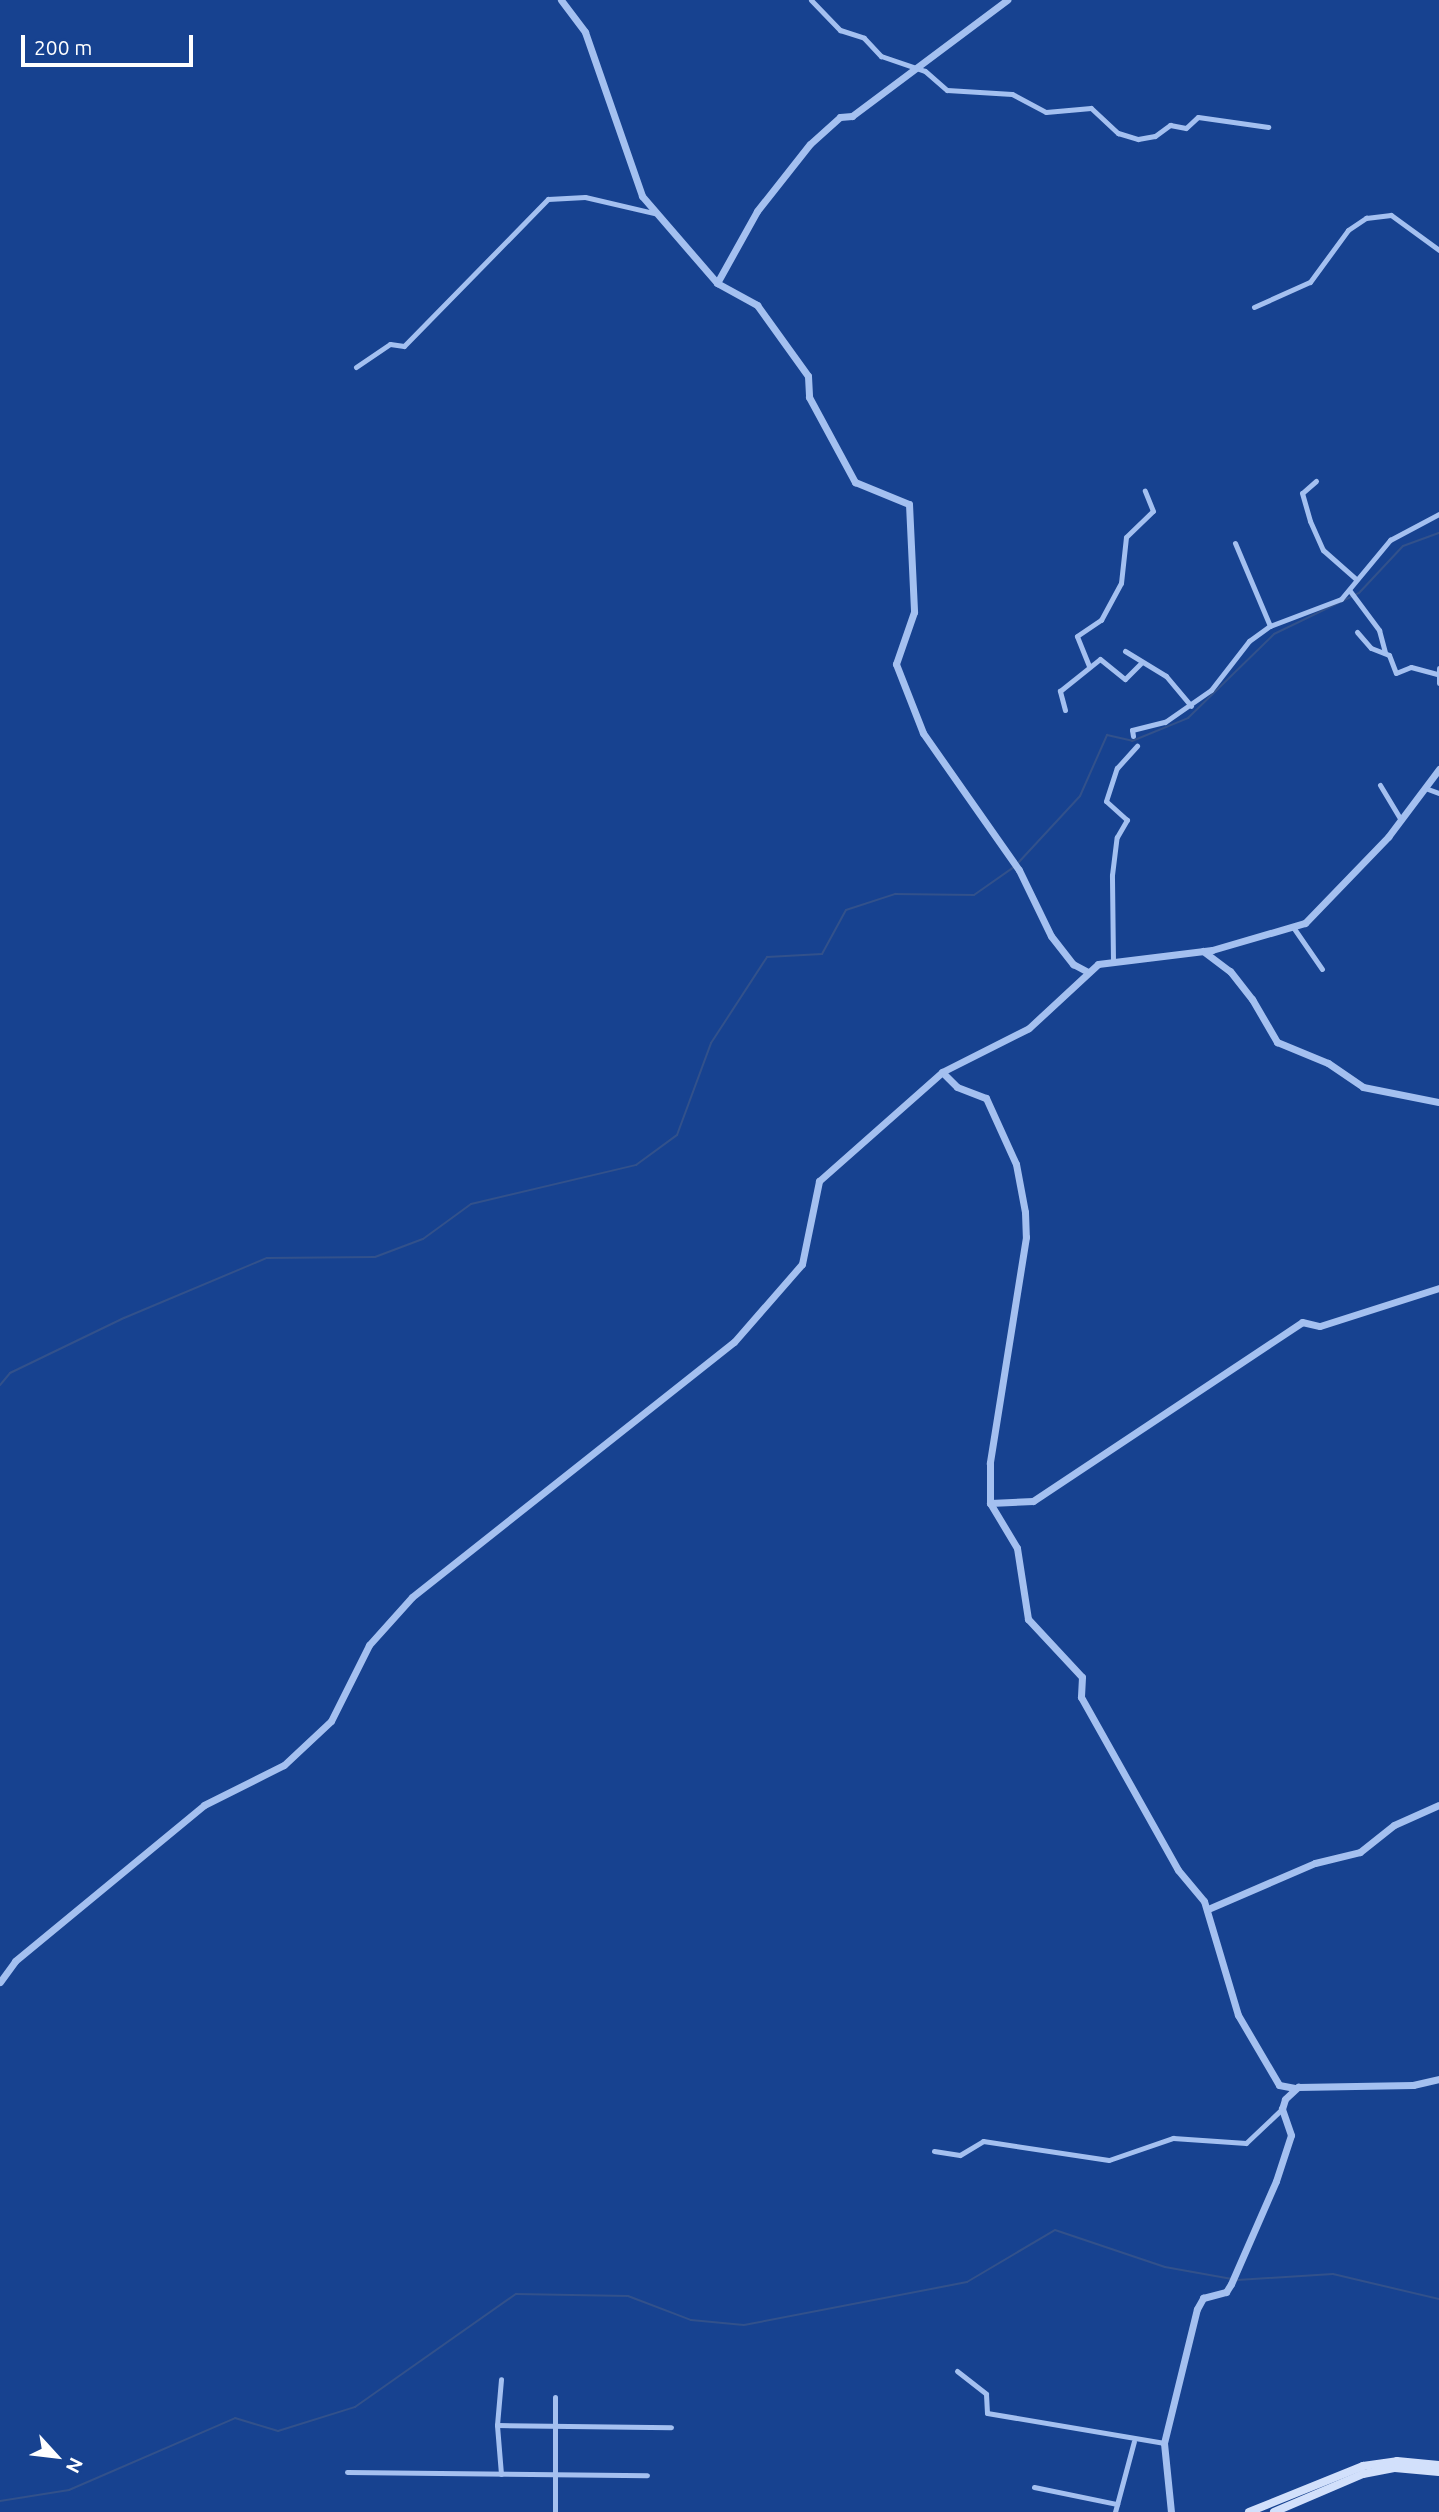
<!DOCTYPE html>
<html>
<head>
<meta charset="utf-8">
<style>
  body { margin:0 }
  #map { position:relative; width:1439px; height:2512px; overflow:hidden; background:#174290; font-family:Ubuntu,sans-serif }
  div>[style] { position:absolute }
  .stream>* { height:2px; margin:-1px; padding:0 1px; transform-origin:1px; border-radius:1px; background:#32518b }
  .minor>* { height:5px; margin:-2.5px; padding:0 2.5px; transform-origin:2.5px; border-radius:2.5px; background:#a4c0f0 }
  .tertiary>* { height:7px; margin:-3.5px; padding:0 3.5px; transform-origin:3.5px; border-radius:3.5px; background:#a4c0f0 }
  .secondary>* { height:8px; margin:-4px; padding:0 4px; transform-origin:4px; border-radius:4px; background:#d2e0fb }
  span { translate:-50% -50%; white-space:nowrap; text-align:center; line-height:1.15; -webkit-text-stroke:7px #174290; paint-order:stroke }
  .north { position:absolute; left:21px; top:2421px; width:70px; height:70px; -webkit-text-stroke:5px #174290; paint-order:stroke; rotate:117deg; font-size:19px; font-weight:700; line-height:28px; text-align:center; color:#fff }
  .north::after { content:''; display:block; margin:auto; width:24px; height:32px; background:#fff; clip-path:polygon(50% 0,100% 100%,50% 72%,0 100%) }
  .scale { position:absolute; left:21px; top:35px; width:172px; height:32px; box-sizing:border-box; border:4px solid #fff; border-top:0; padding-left:9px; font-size:21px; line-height:24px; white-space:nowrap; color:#fff; -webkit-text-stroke:5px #174290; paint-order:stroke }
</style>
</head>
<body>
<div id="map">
  <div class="stream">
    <i style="left:1018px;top:863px;width:91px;rotate:-47.2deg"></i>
    <i style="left:1080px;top:796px;width:67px;rotate:-66.1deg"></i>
    <i style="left:1107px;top:735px;width:26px;rotate:13deg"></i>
    <i style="left:1132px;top:741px;width:61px;rotate:-22.3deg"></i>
    <i style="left:1188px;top:718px;width:120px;rotate:-44.3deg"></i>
    <i style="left:1274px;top:634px;width:94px;rotate:-25.8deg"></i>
    <i style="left:1359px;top:593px;width:64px;rotate:-46.9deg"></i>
    <i style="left:1403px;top:546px;width:38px;rotate:-20deg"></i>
    <i style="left:0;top:1385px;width:16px;rotate:-50deg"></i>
    <i style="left:10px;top:1373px;width:127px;rotate:-25.8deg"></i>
    <i style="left:124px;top:1318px;width:155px;rotate:-22.8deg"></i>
    <i style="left:267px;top:1258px;width:108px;rotate:-0.5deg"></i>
    <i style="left:375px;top:1257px;width:51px;rotate:-20.6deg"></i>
    <i style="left:423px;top:1239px;width:59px;rotate:-36.1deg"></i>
    <i style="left:471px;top:1204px;width:170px;rotate:-13.3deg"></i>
    <i style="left:636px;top:1165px;width:51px;rotate:-36.2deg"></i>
    <i style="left:677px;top:1135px;width:98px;rotate:-69.7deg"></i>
    <i style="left:711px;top:1043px;width:103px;rotate:-56.9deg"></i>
    <i style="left:767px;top:957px;width:55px;rotate:-3.1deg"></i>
    <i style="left:822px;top:954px;width:50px;rotate:-61.4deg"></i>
    <i style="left:846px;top:910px;width:52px;rotate:-18.1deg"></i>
    <i style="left:895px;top:894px;width:79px;rotate:0.7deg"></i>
    <i style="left:974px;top:895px;width:49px;rotate:-35deg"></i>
    <i style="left:1237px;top:2280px;width:96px;rotate:-3.6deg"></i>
    <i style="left:1333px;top:2274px;width:109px;rotate:13.3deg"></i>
    <i style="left:0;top:2501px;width:70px;rotate:-9.1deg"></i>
    <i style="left:69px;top:2490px;width:181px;rotate:-23.4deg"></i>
    <i style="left:235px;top:2418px;width:45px;rotate:16.8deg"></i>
    <i style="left:278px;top:2431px;width:81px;rotate:-17.3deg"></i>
    <i style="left:355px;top:2407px;width:197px;rotate:-35.1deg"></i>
    <i style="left:516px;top:2294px;width:112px;rotate:1deg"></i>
    <i style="left:628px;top:2296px;width:67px;rotate:20.9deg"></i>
    <i style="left:691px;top:2320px;width:53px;rotate:5.4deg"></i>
    <i style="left:744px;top:2325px;width:227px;rotate:-10.9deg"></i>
    <i style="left:967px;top:2282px;width:102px;rotate:-30.6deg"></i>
    <i style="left:1055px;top:2230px;width:116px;rotate:18.6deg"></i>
    <i style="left:1165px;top:2267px;width:68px;rotate:10.2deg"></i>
  </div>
  <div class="minor">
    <i style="left:811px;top:0;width:42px;rotate:46deg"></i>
    <i style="left:840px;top:30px;width:25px;rotate:18deg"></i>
    <i style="left:864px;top:38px;width:25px;rotate:47deg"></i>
    <i style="left:881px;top:56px;width:46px;rotate:18.8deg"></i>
    <i style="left:925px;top:71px;width:29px;rotate:41deg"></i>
    <i style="left:947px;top:90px;width:65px;rotate:3.5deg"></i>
    <i style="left:1012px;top:94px;width:38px;rotate:28deg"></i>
    <i style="left:1046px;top:112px;width:45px;rotate:-5.1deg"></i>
    <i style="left:1091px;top:108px;width:37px;rotate:43deg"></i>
    <i style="left:1118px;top:133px;width:21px;rotate:17deg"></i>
    <i style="left:1138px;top:139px;width:17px;rotate:-10deg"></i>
    <i style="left:1155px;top:136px;width:19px;rotate:-36deg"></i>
    <i style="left:1170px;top:125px;width:16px;rotate:11deg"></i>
    <i style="left:1186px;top:128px;width:16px;rotate:-43deg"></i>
    <i style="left:1198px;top:117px;width:71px;rotate:8.1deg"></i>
    <i style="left:1254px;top:307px;width:61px;rotate:-24.1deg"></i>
    <i style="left:1310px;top:282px;width:64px;rotate:-53.8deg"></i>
    <i style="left:1348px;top:230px;width:22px;rotate:-34deg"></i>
    <i style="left:1366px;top:218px;width:25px;rotate:-7deg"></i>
    <i style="left:1391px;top:215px;width:59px;rotate:36.1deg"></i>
    <i style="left:356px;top:367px;width:41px;rotate:-34.1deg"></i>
    <i style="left:390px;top:344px;width:14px;rotate:8deg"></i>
    <i style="left:404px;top:346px;width:206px;rotate:-45.6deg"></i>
    <i style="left:548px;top:199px;width:37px;rotate:-3deg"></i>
    <i style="left:585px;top:197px;width:71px;rotate:13.1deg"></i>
    <i style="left:1316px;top:481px;width:18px;rotate:139deg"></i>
    <i style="left:1302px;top:493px;width:29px;rotate:74deg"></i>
    <i style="left:1310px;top:521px;width:32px;rotate:66deg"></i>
    <i style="left:1323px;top:550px;width:44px;rotate:41.3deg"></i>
    <i style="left:1235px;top:543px;width:90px;rotate:67.1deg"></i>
    <i style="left:1350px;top:591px;width:49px;rotate:53.4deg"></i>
    <i style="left:1379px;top:630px;width:23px;rotate:75deg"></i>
    <i style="left:1357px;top:632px;width:21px;rotate:49deg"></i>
    <i style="left:1371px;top:648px;width:19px;rotate:21deg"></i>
    <i style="left:1389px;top:655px;width:19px;rotate:69deg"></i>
    <i style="left:1396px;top:673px;width:16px;rotate:-22deg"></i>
    <i style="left:1411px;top:667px;width:28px;rotate:15deg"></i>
    <i style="left:1125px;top:651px;width:48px;rotate:31.4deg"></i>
    <i style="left:1166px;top:676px;width:39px;rotate:50deg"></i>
    <i style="left:1089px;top:666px;width:32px;rotate:-112deg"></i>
    <i style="left:1077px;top:636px;width:29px;rotate:-34deg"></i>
    <i style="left:1101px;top:620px;width:42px;rotate:-61.6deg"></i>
    <i style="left:1121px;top:583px;width:46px;rotate:-83.8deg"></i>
    <i style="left:1126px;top:537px;width:37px;rotate:-44deg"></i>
    <i style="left:1153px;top:511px;width:22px;rotate:-112deg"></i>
    <i style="left:1439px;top:668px;width:15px;rotate:90deg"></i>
    <i style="left:1065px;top:710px;width:20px;rotate:-105deg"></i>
    <i style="left:1060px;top:691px;width:51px;rotate:-38.7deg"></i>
    <i style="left:1100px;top:659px;width:32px;rotate:39deg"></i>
    <i style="left:1125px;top:679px;width:23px;rotate:-45deg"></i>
    <i style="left:1133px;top:736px;width:6px;rotate:-99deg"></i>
    <i style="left:1132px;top:730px;width:34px;rotate:-14deg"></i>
    <i style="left:1165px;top:722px;width:56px;rotate:-34.8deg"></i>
    <i style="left:1211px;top:690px;width:62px;rotate:-52.2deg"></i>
    <i style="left:1249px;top:641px;width:26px;rotate:-36deg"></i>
    <i style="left:1270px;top:626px;width:76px;rotate:-20.8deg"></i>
    <i style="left:1341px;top:599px;width:77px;rotate:-50.3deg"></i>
    <i style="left:1390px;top:540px;width:55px;rotate:-28deg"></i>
    <i style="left:1380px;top:785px;width:41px;rotate:59deg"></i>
    <i style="left:1425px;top:788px;width:15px;rotate:20deg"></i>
    <i style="left:1293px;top:927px;width:51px;rotate:55.4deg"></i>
    <i style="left:1113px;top:961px;width:86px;rotate:-90.7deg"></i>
    <i style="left:1112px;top:875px;width:38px;rotate:-83deg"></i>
    <i style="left:1117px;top:837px;width:20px;rotate:-60deg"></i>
    <i style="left:1127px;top:820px;width:28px;rotate:-138deg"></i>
    <i style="left:1106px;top:801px;width:35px;rotate:-72deg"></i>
    <i style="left:1117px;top:768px;width:30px;rotate:-48deg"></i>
    <i style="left:934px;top:2151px;width:26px;rotate:9deg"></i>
    <i style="left:960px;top:2155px;width:27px;rotate:-31deg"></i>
    <i style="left:983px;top:2141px;width:127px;rotate:8.6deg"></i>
    <i style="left:1109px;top:2160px;width:68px;rotate:-19deg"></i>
    <i style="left:1173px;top:2138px;width:73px;rotate:3.9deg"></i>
    <i style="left:1246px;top:2143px;width:50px;rotate:-43.4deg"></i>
    <i style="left:957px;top:2371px;width:37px;rotate:38deg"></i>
    <i style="left:986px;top:2394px;width:19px;rotate:87deg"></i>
    <i style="left:987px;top:2413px;width:180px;rotate:9.6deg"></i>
    <i style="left:555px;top:2397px;width:115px;rotate:90deg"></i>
    <i style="left:497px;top:2425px;width:174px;rotate:0.7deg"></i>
    <i style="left:347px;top:2472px;width:300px;rotate:0.6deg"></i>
    <i style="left:501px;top:2474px;width:49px;rotate:-94.7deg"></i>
    <i style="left:497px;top:2425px;width:46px;rotate:-85deg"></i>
    <i style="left:1034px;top:2487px;width:85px;rotate:11.6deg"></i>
    <i style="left:1115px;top:2512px;width:73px;rotate:-75deg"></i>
  </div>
  <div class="tertiary">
    <i style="left:561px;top:0;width:40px;rotate:53deg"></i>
    <i style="left:585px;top:32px;width:174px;rotate:70.8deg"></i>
    <i style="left:642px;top:196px;width:115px;rotate:49.2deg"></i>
    <i style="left:717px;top:283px;width:46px;rotate:28.8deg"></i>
    <i style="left:757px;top:305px;width:87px;rotate:54.3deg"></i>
    <i style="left:808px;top:376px;width:21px;rotate:87deg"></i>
    <i style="left:809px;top:397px;width:97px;rotate:61.6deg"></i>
    <i style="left:855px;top:482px;width:58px;rotate:22.2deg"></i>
    <i style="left:909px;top:504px;width:108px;rotate:87.3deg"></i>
    <i style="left:914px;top:612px;width:55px;rotate:109.1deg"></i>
    <i style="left:896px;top:664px;width:74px;rotate:68.6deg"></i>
    <i style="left:923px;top:733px;width:167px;rotate:55deg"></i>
    <i style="left:1019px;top:870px;width:73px;rotate:64.1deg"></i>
    <i style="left:1051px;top:936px;width:36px;rotate:52deg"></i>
    <i style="left:1073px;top:964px;width:17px;rotate:28deg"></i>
    <i style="left:717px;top:283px;width:82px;rotate:-60.9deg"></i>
    <i style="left:757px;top:211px;width:85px;rotate:-51.7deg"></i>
    <i style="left:810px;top:144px;width:40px;rotate:-42deg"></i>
    <i style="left:840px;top:117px;width:12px;rotate:-5deg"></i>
    <i style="left:852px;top:116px;width:194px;rotate:-36.8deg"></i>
    <i style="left:1203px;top:951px;width:34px;rotate:37deg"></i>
    <i style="left:1230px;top:971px;width:36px;rotate:52deg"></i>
    <i style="left:1252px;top:999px;width:50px;rotate:59.8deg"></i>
    <i style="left:1277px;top:1042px;width:55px;rotate:22.4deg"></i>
    <i style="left:1328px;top:1063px;width:42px;rotate:34.4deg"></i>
    <i style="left:1363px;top:1087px;width:77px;rotate:11.2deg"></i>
    <i style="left:942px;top:1072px;width:21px;rotate:45deg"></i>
    <i style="left:957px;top:1087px;width:31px;rotate:21deg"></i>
    <i style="left:986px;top:1098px;width:72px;rotate:65.6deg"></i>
    <i style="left:1016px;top:1164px;width:49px;rotate:79.4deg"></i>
    <i style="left:1025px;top:1212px;width:25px;rotate:88deg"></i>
    <i style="left:1026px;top:1237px;width:229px;rotate:99.1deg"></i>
    <i style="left:990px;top:1463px;width:40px;rotate:90deg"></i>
    <i style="left:990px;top:1503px;width:52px;rotate:59deg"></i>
    <i style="left:1017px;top:1548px;width:72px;rotate:81.2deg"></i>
    <i style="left:1028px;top:1619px;width:79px;rotate:47deg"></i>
    <i style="left:1082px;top:1677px;width:20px;rotate:93deg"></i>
    <i style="left:1081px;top:1697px;width:198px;rotate:60.7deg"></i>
    <i style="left:1178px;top:1870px;width:40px;rotate:50deg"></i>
    <i style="left:1204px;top:1901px;width:119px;rotate:73.4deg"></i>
    <i style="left:1238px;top:2015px;width:81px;rotate:59.6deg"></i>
    <i style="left:1279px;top:2085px;width:16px;rotate:11deg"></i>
    <i style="left:990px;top:1503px;width:43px;rotate:-2.7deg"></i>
    <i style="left:1033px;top:1501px;width:323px;rotate:-33.6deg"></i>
    <i style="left:1302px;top:1322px;width:18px;rotate:13deg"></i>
    <i style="left:1320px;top:1326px;width:125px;rotate:-17.7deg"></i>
    <i style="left:1208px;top:1909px;width:116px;rotate:-23.3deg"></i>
    <i style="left:1315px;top:1863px;width:46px;rotate:-13.7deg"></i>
    <i style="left:1360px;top:1852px;width:43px;rotate:-38.5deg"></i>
    <i style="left:1394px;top:1825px;width:49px;rotate:-24deg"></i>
    <i style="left:0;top:1982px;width:26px;rotate:-54deg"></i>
    <i style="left:15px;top:1961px;width:245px;rotate:-39.5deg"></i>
    <i style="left:204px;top:1805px;width:89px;rotate:-26.6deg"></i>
    <i style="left:284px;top:1765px;width:64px;rotate:-43.1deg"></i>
    <i style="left:331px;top:1721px;width:85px;rotate:-63.4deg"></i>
    <i style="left:369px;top:1645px;width:64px;rotate:-48.1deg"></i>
    <i style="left:412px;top:1597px;width:411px;rotate:-38.4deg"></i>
    <i style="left:734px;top:1342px;width:103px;rotate:-48.9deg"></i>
    <i style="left:802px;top:1264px;width:85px;rotate:-78.4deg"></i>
    <i style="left:819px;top:1181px;width:164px;rotate:-41.5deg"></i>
    <i style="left:942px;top:1072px;width:97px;rotate:-26.8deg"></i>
    <i style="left:1029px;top:1028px;width:94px;rotate:-42.8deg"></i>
    <i style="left:1098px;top:964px;width:115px;rotate:-7deg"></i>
    <i style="left:1212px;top:950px;width:97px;rotate:-16.2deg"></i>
    <i style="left:1305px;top:923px;width:120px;rotate:-46deg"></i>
    <i style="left:1388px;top:837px;width:85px;rotate:-53.1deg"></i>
    <i style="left:1171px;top:2512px;width:69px;rotate:-95.8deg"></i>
    <i style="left:1164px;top:2443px;width:138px;rotate:-76.2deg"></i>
    <i style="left:1197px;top:2309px;width:13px;rotate:-61deg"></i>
    <i style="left:1203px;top:2298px;width:24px;rotate:-15deg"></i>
    <i style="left:1226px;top:2292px;width:9px;rotate:-58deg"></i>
    <i style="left:1231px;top:2284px;width:112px;rotate:-66.4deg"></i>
    <i style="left:1276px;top:2181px;width:48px;rotate:-71.9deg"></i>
    <i style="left:1291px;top:2135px;width:28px;rotate:-109deg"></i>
    <i style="left:1282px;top:2109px;width:10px;rotate:-73deg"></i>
    <i style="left:1285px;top:2099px;width:18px;rotate:-43deg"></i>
    <i style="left:1298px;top:2087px;width:115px;rotate:-1deg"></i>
    <i style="left:1413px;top:2085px;width:27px;rotate:-13deg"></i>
  </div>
  <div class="secondary">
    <i style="left:1249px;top:2512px;width:123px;rotate:-22deg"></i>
    <i style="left:1363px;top:2466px;width:34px;rotate:-8deg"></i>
    <i style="left:1397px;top:2461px;width:42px;rotate:5.4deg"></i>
    <i style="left:1274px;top:2512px;width:97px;rotate:-23.1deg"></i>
    <i style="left:1363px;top:2474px;width:33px;rotate:-11deg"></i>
    <i style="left:1395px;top:2468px;width:44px;rotate:5.2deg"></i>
  </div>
  <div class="north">N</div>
  <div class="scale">200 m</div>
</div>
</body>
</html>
